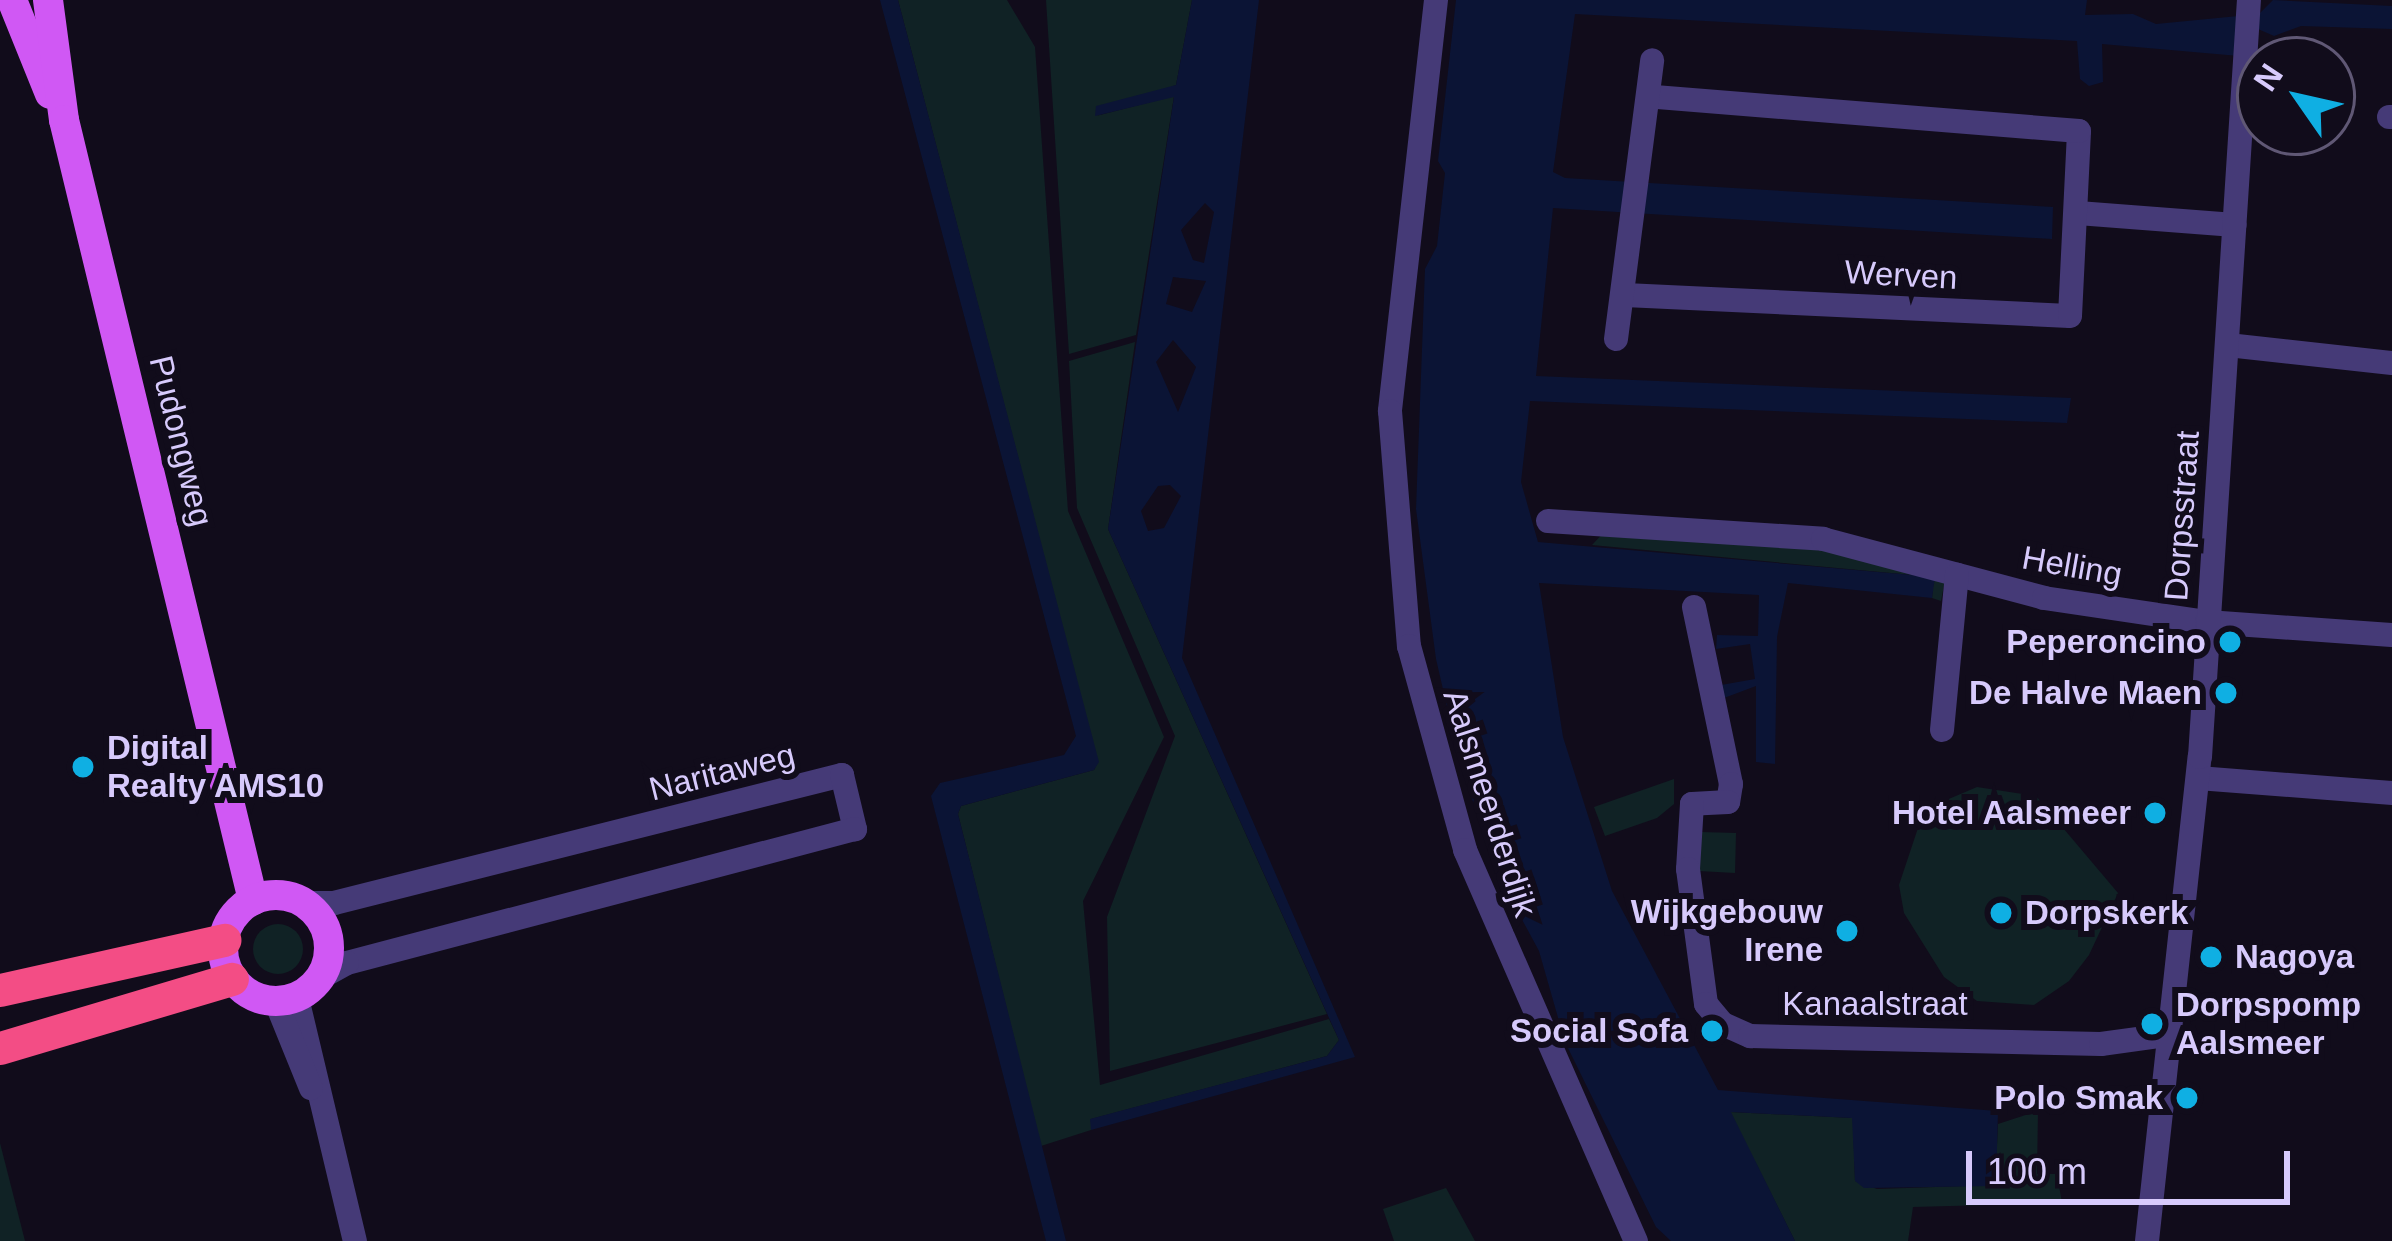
<!DOCTYPE html>
<html>
<head>
<meta charset="utf-8">
<style>
  body { margin:0 }
  #map { position:relative; width:2392px; height:1241px; overflow:hidden; background:#110c1b; font-family:Arial,sans-serif }
  div>[style] { position:absolute }
  .green>* { inset:0; background:#102225 }
  .round { border-radius:50% }
  .water>* { inset:0; background:#0b1435 }
  .minor>* { height:24px; margin:-12px; padding:0 12px; transform-origin:12px; border-radius:12px; background:#453a77 }
  .major>* { height:30px; margin:-15px; padding:0 15px; transform-origin:15px; border-radius:15px; background:#d058f4 }
  .major>.ring { margin:-15px; padding:0; box-sizing:content-box; background:none; border:30px solid #d058f4; border-radius:50% }
  .highway>* { height:33px; margin:-16.5px; padding:0 16.5px; transform-origin:16.5px; border-radius:16.5px; background:#f34d85 }
  .dots>* { width:33px; height:33px; translate:-50% -50%; box-sizing:border-box; border:6px solid #110c1b; border-radius:50% }
  span { translate:-50% -50%; white-space:nowrap; text-align:center; line-height:1.15; -webkit-text-stroke:12px #110c1b; paint-order:stroke }
  .street-label { font-size:33px; color:#d7cafc }
  .poi-label { font-size:33px; color:#d7cafc; font-weight:700 }
  .right { translate:-100% -50%; text-align:right }
  .left { translate:0 -50%; text-align:left }
  .north { position:absolute; left:2236px; top:36px; width:120px; height:120px; box-sizing:border-box; background:#110c1b; border:3px solid #605875; border-radius:50%; rotate:304deg; font-size:33px; font-weight:700; line-height:48px; text-align:center; color:#d7cafc }
  .north::after { content:''; display:block; margin:auto; width:42px; height:54px; background:#0fafe3; clip-path:polygon(50% 0,100% 100%,50% 72%,0 100%) }
  .scale { position:absolute; left:1966px; top:1151px; width:324px; height:54px; box-sizing:border-box; border:6px solid #d7cafc; border-top:0; padding-left:15px; font-size:36px; line-height:42px; white-space:nowrap; color:#d7cafc; -webkit-text-stroke:9px #110c1b; paint-order:stroke }
</style>
</head>
<body>
<div id="map">
  <div class="green">
    <i style="clip-path:polygon(898px 0,1007px 0,1035px 47px,1068px 511px,1164px 737px,1083px 901px,1100px 1085px,1329px 1019px,1339px 1040px,1327px 1056px,1091px 1119px,1091px 1130px,1041px 1146px,958px 814px,961px 806px,1094px 770px,1098px 762px)"></i>
    <i style="clip-path:polygon(1046px 0,1192px 0,1176px 85px,1096px 116px,1174px 96px,1136px 335px,1069px 354px)"></i>
    <i style="clip-path:polygon(1135px 342px,1108px 529px,1327px 1014px,1110px 1071px,1107px 917px,1175px 736px,1077px 508px,1069px 361px)"></i>
    <i style="clip-path:polygon(1608px 528px,1867px 554px,1945px 580px,1941px 601px,1932px 598px,1934px 577px,1592px 545px)"></i>
    <i style="clip-path:polygon(1674px 779px,1674px 804px,1657px 818px,1605px 836px,1594px 807px)"></i>
    <i style="clip-path:polygon(1977px 787px,2036px 796px,2118px 893px,2089px 955px,2069px 981px,2034px 1005px,1977px 1001px,1944px 977px,1904px 913px,1899px 885px,1919px 825px,1937px 804px)"></i>
    <i style="clip-path:polygon(1701px 832px,1736px 833px,1735px 873px,1699px 871px)"></i>
    <i class="round" style="left:253px;top:924px;width:50px;height:50px"></i>
    <i style="clip-path:polygon(2038px 1111px,2037px 1174px,2057px 1174px,2062px 1203px,1913px 1207px,1908px 1241px,1795px 1241px,1730px 1112px,1853px 1118px,1855px 1181px,1877px 1189px,1995px 1185px,1998px 1124px)"></i>
    <i style="clip-path:polygon(0 1143px,25px 1241px,0 1241px)"></i>
    <i style="clip-path:polygon(1446px 1188px,1475px 1241px,1394px 1241px,1383px 1209px)"></i>
  </div>
  <div class="water">
    <i style="clip-path:polygon(880px 0,898px 0,1099px 762px,1094px 770px,961px 806px,958px 814px,1066px 1241px,1046px 1241px,931px 796px,940px 783px,1064px 755px,1076px 736px)"></i>
    <i style="clip-path:polygon(evenodd,1192px 0,1259px 0,1182px 658px,1355px 1057px,1091px 1130px,1090px 1119px,1327px 1056px,1339px 1040px,1108px 529px,1174px 97px,1095px 116px,1096px 106px,1176px 85px,1192px 0,1205px 203px,1214px 212px,1204px 263px,1193px 260px,1181px 230px,1205px 203px,1192px 0,1173px 277px,1206px 281px,1192px 312px,1166px 304px,1173px 277px,1192px 0,1173px 340px,1196px 367px,1178px 412px,1156px 362px,1173px 340px,1192px 0,1170px 485px,1181px 496px,1164px 528px,1148px 531px,1141px 511px,1158px 486px,1170px 485px)"></i>
    <i style="clip-path:polygon(1456px 0,2087px 0,2085px 15px,2133px 14px,2156px 24px,2259px 14px,2273px 0,2392px 6px,2392px 29px,2301px 26px,2274px 36px,2258px 29px,2239px 56px,2102px 44px,2103px 82px,2089px 86px,2080px 79px,2077px 41px,1575px 14px,1553px 172px,1565px 178px,2053px 207px,2052px 239px,1553px 208px,1536px 376px,2071px 398px,2067px 423px,1530px 401px,1521px 482px,1538px 542px,1935px 577px,1932px 598px,1788px 583px,1777px 637px,1775px 764px,1756px 762px,1756px 686px,1724px 698px,1721px 685px,1755px 679px,1750px 644px,1716px 649px,1717px 635px,1758px 636px,1759px 595px,1539px 583px,1563px 737px,1612px 891px,1718px 1090px,1998px 1111px,1996px 1186px,1864px 1188px,1855px 1181px,1852px 1118px,1731px 1112px,1795px 1241px,1671px 1241px,1656px 1227px,1565px 1042px,1539px 951px,1499px 877px,1461px 767px,1436px 659px,1416px 509px,1425px 269px,1437px 246px,1445px 173px,1438px 161px)"></i>
  </div>
  <div class="minor">
    <i style="left:1436px;top:0;width:414px;rotate:96.4deg"></i>
    <i style="left:1390px;top:411px;width:236px;rotate:85.4deg"></i>
    <i style="left:1409px;top:646px;width:212px;rotate:74.6deg"></i>
    <i style="left:1465px;top:850px;width:427px;rotate:66.4deg"></i>
    <i style="left:2389px;top:117px;width:3px"></i>
    <i style="left:2078px;top:213px;width:157px;rotate:4.4deg"></i>
    <i style="left:1625px;top:295px;width:445px;rotate:2.7deg"></i>
    <i style="left:2070px;top:316px;width:185px;rotate:-87.2deg"></i>
    <i style="left:2079px;top:131px;width:432px;rotate:-175.4deg"></i>
    <i style="left:1616px;top:339px;width:281px;rotate:-82.6deg"></i>
    <i style="left:2228px;top:345px;width:165px;rotate:6.3deg"></i>
    <i style="left:1548px;top:521px;width:276px;rotate:3.7deg"></i>
    <i style="left:1823px;top:539px;width:229px;rotate:14.9deg"></i>
    <i style="left:2044px;top:598px;width:165px;rotate:8.4deg"></i>
    <i style="left:2207px;top:622px;width:185px;rotate:4deg"></i>
    <i style="left:1694px;top:607px;width:181px;rotate:78.2deg"></i>
    <i style="left:1731px;top:784px;width:18px;rotate:99deg"></i>
    <i style="left:1728px;top:802px;width:36px;rotate:177deg"></i>
    <i style="left:1692px;top:804px;width:65px;rotate:93.5deg"></i>
    <i style="left:1688px;top:869px;width:136px;rotate:82.4deg"></i>
    <i style="left:1706px;top:1004px;width:26px;rotate:50deg"></i>
    <i style="left:1723px;top:1024px;width:30px;rotate:24deg"></i>
    <i style="left:1750px;top:1036px;width:351px;rotate:1.3deg"></i>
    <i style="left:2101px;top:1044px;width:67px;rotate:-7.8deg"></i>
    <i style="left:1942px;top:730px;width:156px;rotate:-84.5deg"></i>
    <i style="left:2198px;top:778px;width:195px;rotate:4.4deg"></i>
    <i style="left:306px;top:903px;width:28px"></i>
    <i style="left:334px;top:903px;width:524px;rotate:-14.14deg"></i>
    <i style="left:842px;top:775px;width:56px;rotate:76.5deg"></i>
    <i style="left:855px;top:829px;width:525px;rotate:165.22deg"></i>
    <i style="left:347px;top:963px;width:29px;rotate:151deg"></i>
    <i style="left:297px;top:998px;width:250px;rotate:76.6deg"></i>
    <i style="left:276px;top:1002px;width:93px;rotate:67.9deg"></i>
    <i style="left:2147px;top:1241px;width:487px;rotate:-83.8deg"></i>
    <i style="left:2200px;top:757px;width:759px;rotate:-86.3deg"></i>
  </div>
  <div class="major">
    <i style="left:12px;top:0;width:101px;rotate:68deg"></i>
    <i style="left:48px;top:0;width:121px;rotate:82.4deg"></i>
    <i style="left:64px;top:120px;width:803px;rotate:76.38deg"></i>
    <i class="ring" style="left:223px;top:895px;width:76px;height:76px"></i>
  </div>
  <div class="highway">
    <i style="left:0;top:990px;width:230px;rotate:-12.6deg"></i>
    <i style="left:0;top:1048px;width:242px;rotate:-16.6deg"></i>
  </div>
  <div class="dots">
    <i style="left:2230px;top:642px;background:#0fafe3"></i>
    <i style="left:2226px;top:693px;background:#0fafe3"></i>
    <i style="left:83px;top:767px;background:#0fafe3"></i>
    <i style="left:2155px;top:813px;background:#0fafe3"></i>
    <i style="left:2001px;top:913px;background:#0fafe3"></i>
    <i style="left:1847px;top:931px;background:#0fafe3"></i>
    <i style="left:2211px;top:957px;background:#0fafe3"></i>
    <i style="left:2152px;top:1024px;background:#0fafe3"></i>
    <i style="left:1712px;top:1031px;background:#0fafe3"></i>
    <i style="left:2187px;top:1098px;background:#0fafe3"></i>
  </div>
  <div class="street-label">
    <span style="left:1901px;top:275px;rotate:3deg">Werven</span>
    <span style="left:181px;top:441px;rotate:76deg">Pudongweg</span>
    <span style="left:2182px;top:516px;rotate:-86deg">Dorpsstraat</span>
    <span style="left:2072px;top:566px;rotate:10deg">Helling</span>
    <span style="left:722px;top:772px;rotate:-14deg">Naritaweg</span>
    <span style="left:1490px;top:803px;rotate:72deg">Aalsmeerderdijk</span>
    <span style="left:1875px;top:1004px">Kanaalstraat</span>
  </div>
  <div class="poi-label">
    <span class="right" style="left:2206px;top:642px">Peperoncino</span>
    <span class="right" style="left:2202px;top:693px">De Halve Maen</span>
    <span class="left" style="left:107px;top:767px">Digital<br>Realty AMS10</span>
    <span class="right" style="left:2131px;top:813px">Hotel Aalsmeer</span>
    <span class="right" style="left:1823px;top:931px">Wijkgebouw<br>Irene</span>
    <span class="left" style="left:2025px;top:913px">Dorpskerk</span>
    <span class="left" style="left:2235px;top:957px">Nagoya</span>
    <span class="left" style="left:2176px;top:1024px">Dorpspomp<br>Aalsmeer</span>
    <span class="right" style="left:1688px;top:1031px">Social Sofa</span>
    <span class="right" style="left:2163px;top:1098px">Polo Smak</span>
  </div>
  <div class="north">N</div>
  <div class="scale">100 m</div>
</div>
</body>
</html>
